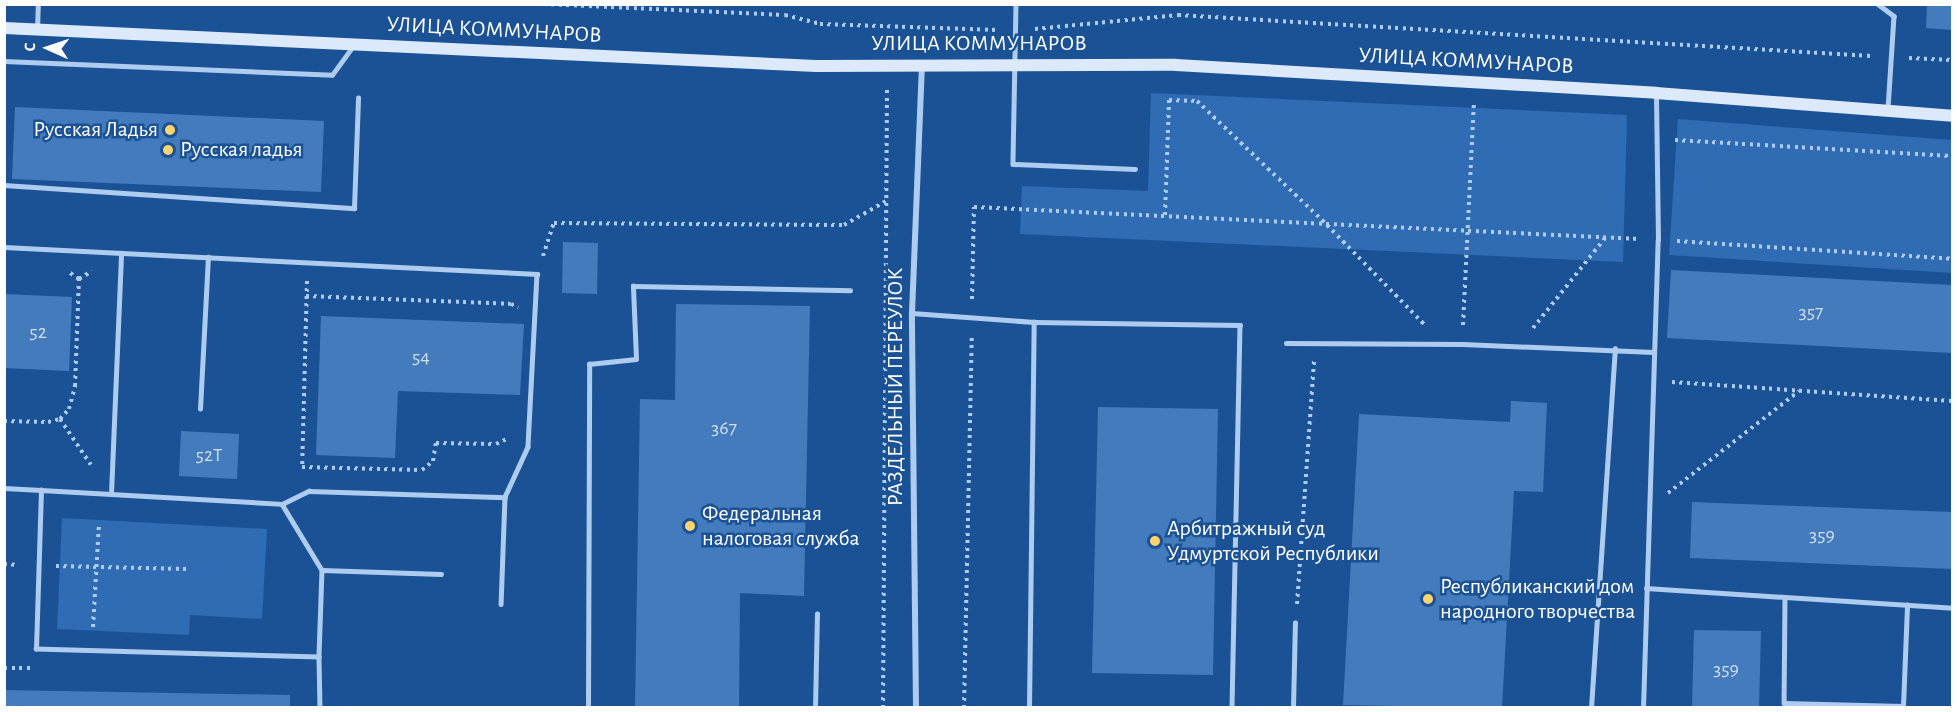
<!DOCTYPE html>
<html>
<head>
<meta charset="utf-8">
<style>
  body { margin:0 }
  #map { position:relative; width:1957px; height:712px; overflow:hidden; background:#1b5295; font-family:"Alegreya Sans",sans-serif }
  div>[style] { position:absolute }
  .green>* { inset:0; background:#2f6cb3 }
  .building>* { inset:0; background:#447bbc }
  .path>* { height:4px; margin-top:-2px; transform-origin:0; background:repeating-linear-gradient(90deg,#aeccf0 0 3px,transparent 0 7.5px) }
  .lane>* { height:4.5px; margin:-2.25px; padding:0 2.25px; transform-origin:2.25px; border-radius:2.25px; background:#aeccf0 }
  .street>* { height:6px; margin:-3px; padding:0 3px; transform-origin:3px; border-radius:3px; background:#aeccf0 }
  .secondary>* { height:12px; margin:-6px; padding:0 6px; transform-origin:6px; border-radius:6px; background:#dce9fb }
  .dots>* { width:16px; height:16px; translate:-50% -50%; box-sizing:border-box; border:3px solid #1b5295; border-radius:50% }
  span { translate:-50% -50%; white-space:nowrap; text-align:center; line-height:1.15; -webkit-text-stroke:5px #1b5295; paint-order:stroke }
  .number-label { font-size:20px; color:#d0deee }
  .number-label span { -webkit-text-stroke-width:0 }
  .street-label { font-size:22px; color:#fff }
  .poi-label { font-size:22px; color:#fff }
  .right { translate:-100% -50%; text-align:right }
  .left { translate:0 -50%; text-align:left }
  .frame { position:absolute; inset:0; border:6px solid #fff; pointer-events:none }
  .north { position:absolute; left:18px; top:18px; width:60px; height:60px; -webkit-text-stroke:4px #1b5295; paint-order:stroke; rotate:273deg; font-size:16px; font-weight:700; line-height:24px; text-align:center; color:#fff }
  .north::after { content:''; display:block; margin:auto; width:21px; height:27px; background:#fff; clip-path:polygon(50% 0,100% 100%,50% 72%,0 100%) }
</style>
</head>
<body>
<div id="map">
  <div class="green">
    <i style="clip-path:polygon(1151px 93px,1627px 115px,1623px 262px,1020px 234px,1022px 186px,1148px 191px)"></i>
    <i style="clip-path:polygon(1678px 119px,1952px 140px,1952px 273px,1669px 255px)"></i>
    <i style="clip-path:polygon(62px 518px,267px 529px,262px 619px,190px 615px,189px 635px,57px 629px)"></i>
  </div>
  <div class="building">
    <i style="clip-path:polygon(1927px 4px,1952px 4px,1952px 30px,1926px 28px)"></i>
    <i style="clip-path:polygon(15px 107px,324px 121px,321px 192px,12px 179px)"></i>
    <i style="clip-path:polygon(563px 242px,598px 243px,597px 294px,562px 293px)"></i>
    <i style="clip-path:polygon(1671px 270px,1952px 285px,1952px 353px,1667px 338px)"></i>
    <i style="clip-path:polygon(4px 294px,72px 297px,69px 371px,4px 368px)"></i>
    <i style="clip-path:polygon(676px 304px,810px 306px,804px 596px,740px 593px,739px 708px,635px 708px,640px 399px,675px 400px)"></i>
    <i style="clip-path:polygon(321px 316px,524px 324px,520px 395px,398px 391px,395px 458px,316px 455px)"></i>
    <i style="clip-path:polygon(1511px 401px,1547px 403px,1543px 492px,1514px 491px,1502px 708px,1343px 705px,1359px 414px,1510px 422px)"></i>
    <i style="clip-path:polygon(1098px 407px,1218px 409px,1213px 675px,1092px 673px)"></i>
    <i style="clip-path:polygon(181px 431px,239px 434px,237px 479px,179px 476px)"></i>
    <i style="clip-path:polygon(1692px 502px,1952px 512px,1952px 569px,1690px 558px)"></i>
    <i style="clip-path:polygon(1694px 630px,1761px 631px,1759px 708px,1692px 708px)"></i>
    <i style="clip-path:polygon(4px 690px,290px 695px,290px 708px,4px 708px)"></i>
  </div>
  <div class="path">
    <i style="left:544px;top:4px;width:241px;rotate:2.6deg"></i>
    <i style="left:785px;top:15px;width:36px;rotate:14deg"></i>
    <i style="left:820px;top:24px;width:178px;rotate:1.9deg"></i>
    <i style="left:1035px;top:29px;width:144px;rotate:-5.6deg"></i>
    <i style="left:1178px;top:15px;width:695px;rotate:3.38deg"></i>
    <i style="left:1909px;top:58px;width:43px;rotate:2.7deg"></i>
    <i style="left:1675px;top:140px;width:277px;rotate:3.3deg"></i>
    <i style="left:1165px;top:215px;width:115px;rotate:-88deg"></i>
    <i style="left:1169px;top:100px;width:28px;rotate:2deg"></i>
    <i style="left:1197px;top:101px;width:180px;rotate:43.6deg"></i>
    <i style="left:1327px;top:225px;width:139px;rotate:45.6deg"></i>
    <i style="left:1677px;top:241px;width:276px;rotate:3.7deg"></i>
    <i style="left:543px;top:256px;width:35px;rotate:-72deg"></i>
    <i style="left:554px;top:223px;width:290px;rotate:0.4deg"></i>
    <i style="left:844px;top:225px;width:48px;rotate:-29.7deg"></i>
    <i style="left:79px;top:279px;width:15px;rotate:-32deg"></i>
    <i style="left:307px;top:281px;width:186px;rotate:91.5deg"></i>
    <i style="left:302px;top:467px;width:120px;rotate:1.4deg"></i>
    <i style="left:422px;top:470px;width:14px;rotate:-39deg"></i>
    <i style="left:433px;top:461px;width:18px;rotate:-81deg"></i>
    <i style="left:436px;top:443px;width:60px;rotate:1deg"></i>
    <i style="left:496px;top:444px;width:14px;rotate:-25deg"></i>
    <i style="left:306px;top:296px;width:205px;rotate:2.2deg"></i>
    <i style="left:511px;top:304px;width:8px;rotate:23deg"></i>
    <i style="left:972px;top:299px;width:92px;rotate:-88.8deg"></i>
    <i style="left:974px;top:207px;width:667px;rotate:2.75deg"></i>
    <i style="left:1463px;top:325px;width:221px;rotate:-87.2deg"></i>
    <i style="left:1533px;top:328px;width:115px;rotate:-51.3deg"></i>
    <i style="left:1672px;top:382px;width:281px;rotate:3.9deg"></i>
    <i style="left:60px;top:419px;width:55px;rotate:56deg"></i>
    <i style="left:4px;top:421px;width:44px;rotate:1.3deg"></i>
    <i style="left:48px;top:422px;width:12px;rotate:-14deg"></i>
    <i style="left:60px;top:419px;width:13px;rotate:-48deg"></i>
    <i style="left:69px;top:409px;width:24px;rotate:-75deg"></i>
    <i style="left:75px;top:386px;width:107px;rotate:-87.9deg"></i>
    <i style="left:79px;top:279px;width:14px;rotate:-146deg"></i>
    <i style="left:1668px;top:493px;width:166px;rotate:-37.9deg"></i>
    <i style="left:4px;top:564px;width:15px;rotate:4deg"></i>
    <i style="left:56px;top:566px;width:132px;rotate:1.3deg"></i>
    <i style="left:1297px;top:604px;width:245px;rotate:-86deg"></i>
    <i style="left:93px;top:627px;width:103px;rotate:-86.7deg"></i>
    <i style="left:4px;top:668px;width:27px"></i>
    <i style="left:883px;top:708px;width:621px;rotate:-89.63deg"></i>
    <i style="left:964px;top:708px;width:372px;rotate:-88.8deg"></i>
  </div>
  <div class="lane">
    <i style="left:1016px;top:4px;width:160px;rotate:91.1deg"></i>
    <i style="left:1013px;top:164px;width:122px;rotate:2.3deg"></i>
    <i style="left:1878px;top:4px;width:20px;rotate:37deg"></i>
    <i style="left:1894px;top:16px;width:93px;rotate:93.7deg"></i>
    <i style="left:37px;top:29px;width:25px;rotate:-88deg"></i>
    <i style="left:4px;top:61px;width:328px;rotate:2.4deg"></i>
    <i style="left:332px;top:75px;width:36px;rotate:-54deg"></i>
    <i style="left:4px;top:185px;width:351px;rotate:3.8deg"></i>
    <i style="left:354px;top:208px;width:110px;rotate:-87.9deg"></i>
    <i style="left:4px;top:247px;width:534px;rotate:2.9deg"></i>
    <i style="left:537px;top:274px;width:173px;rotate:93deg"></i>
    <i style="left:528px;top:447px;width:55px;rotate:114.7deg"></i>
    <i style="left:505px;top:497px;width:107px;rotate:92.1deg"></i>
    <i style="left:912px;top:313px;width:122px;rotate:4.2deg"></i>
    <i style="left:1286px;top:343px;width:177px;rotate:0.3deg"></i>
    <i style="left:1463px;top:344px;width:190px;rotate:2.4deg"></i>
    <i style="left:200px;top:409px;width:152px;rotate:-87deg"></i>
    <i style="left:4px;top:488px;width:37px;rotate:3deg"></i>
    <i style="left:41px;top:490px;width:70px;rotate:3.3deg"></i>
    <i style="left:111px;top:494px;width:171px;rotate:3.3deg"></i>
    <i style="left:282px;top:504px;width:77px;rotate:58.8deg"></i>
    <i style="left:322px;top:570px;width:87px;rotate:92deg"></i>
    <i style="left:319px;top:657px;width:283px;rotate:-178.4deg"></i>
    <i style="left:36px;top:649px;width:159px;rotate:-88.2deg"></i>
    <i style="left:111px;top:494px;width:241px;rotate:-87.6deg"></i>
    <i style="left:282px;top:504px;width:30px;rotate:-26deg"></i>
    <i style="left:309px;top:491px;width:196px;rotate:1.8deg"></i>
    <i style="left:322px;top:570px;width:119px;rotate:1.9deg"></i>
    <i style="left:1646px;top:588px;width:307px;rotate:3.7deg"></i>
    <i style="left:1785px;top:597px;width:106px;rotate:90.5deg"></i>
    <i style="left:1784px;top:703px;width:119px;rotate:1.4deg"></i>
    <i style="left:1903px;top:706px;width:101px;rotate:-87.7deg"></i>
    <i style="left:319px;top:657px;width:51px;rotate:88.9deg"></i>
    <i style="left:588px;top:708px;width:344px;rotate:-89.8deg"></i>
    <i style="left:589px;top:364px;width:47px;rotate:-6.1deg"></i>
    <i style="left:636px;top:359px;width:73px;rotate:-92.4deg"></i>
    <i style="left:633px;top:286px;width:217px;rotate:1.1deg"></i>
    <i style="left:815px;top:708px;width:94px;rotate:-88.8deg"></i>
    <i style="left:1029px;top:708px;width:386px;rotate:-89.3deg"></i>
    <i style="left:1034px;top:322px;width:206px;rotate:0.8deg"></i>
    <i style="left:1240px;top:325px;width:383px;rotate:91.2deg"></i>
    <i style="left:1293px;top:708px;width:85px;rotate:-88.7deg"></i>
    <i style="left:1591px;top:708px;width:360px;rotate:-86.2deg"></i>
    <i style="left:1643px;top:708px;width:468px;rotate:-88.2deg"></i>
    <i style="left:1658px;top:240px;width:147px;rotate:-90.8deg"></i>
  </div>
  <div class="street">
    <i style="left:916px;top:708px;width:395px;rotate:-90.6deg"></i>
    <i style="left:912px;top:313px;width:247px;rotate:-87.7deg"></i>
  </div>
  <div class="secondary">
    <i style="left:4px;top:28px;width:813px;rotate:2.68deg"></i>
    <i style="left:816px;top:66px;width:360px;rotate:-0.2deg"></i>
    <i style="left:1176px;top:65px;width:481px;rotate:3.3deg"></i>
    <i style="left:1656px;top:93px;width:297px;rotate:4.4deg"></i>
  </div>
  <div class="dots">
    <i style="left:170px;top:130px;background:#ffd36d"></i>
    <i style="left:168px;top:150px;background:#ffd36d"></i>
    <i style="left:690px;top:526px;background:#ffd36d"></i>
    <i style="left:1155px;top:541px;background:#ffd36d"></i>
    <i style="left:1428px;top:599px;background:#ffd36d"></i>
  </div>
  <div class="number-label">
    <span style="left:1811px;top:312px">357</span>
    <span style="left:38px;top:332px">52</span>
    <span style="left:421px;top:357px">54</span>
    <span style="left:724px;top:428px">367</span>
    <span style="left:209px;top:455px">52Т</span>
    <span style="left:1822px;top:535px">359</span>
    <span style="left:1726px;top:669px">359</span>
  </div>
  <div class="street-label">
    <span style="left:494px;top:30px;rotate:3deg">УЛИЦА КОММУНАРОВ</span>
    <span style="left:979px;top:44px">УЛИЦА КОММУНАРОВ</span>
    <span style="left:1466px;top:61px;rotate:3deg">УЛИЦА КОММУНАРОВ</span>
    <span style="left:896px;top:387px;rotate:-90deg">РАЗДЕЛЬНЫЙ ПЕРЕУЛОК</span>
  </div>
  <div class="poi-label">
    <span class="right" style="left:158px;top:130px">Русская Ладья</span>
    <span class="left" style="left:180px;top:150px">Русская ладья</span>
    <span class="left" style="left:702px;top:526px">Федеральная<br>налоговая служба</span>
    <span class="left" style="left:1167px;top:541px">Арбитражный суд<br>Удмуртской Республики</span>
    <span class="left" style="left:1440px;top:599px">Республиканский дом<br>народного творчества</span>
  </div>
  <div class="frame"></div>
  <div class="north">С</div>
</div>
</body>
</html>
